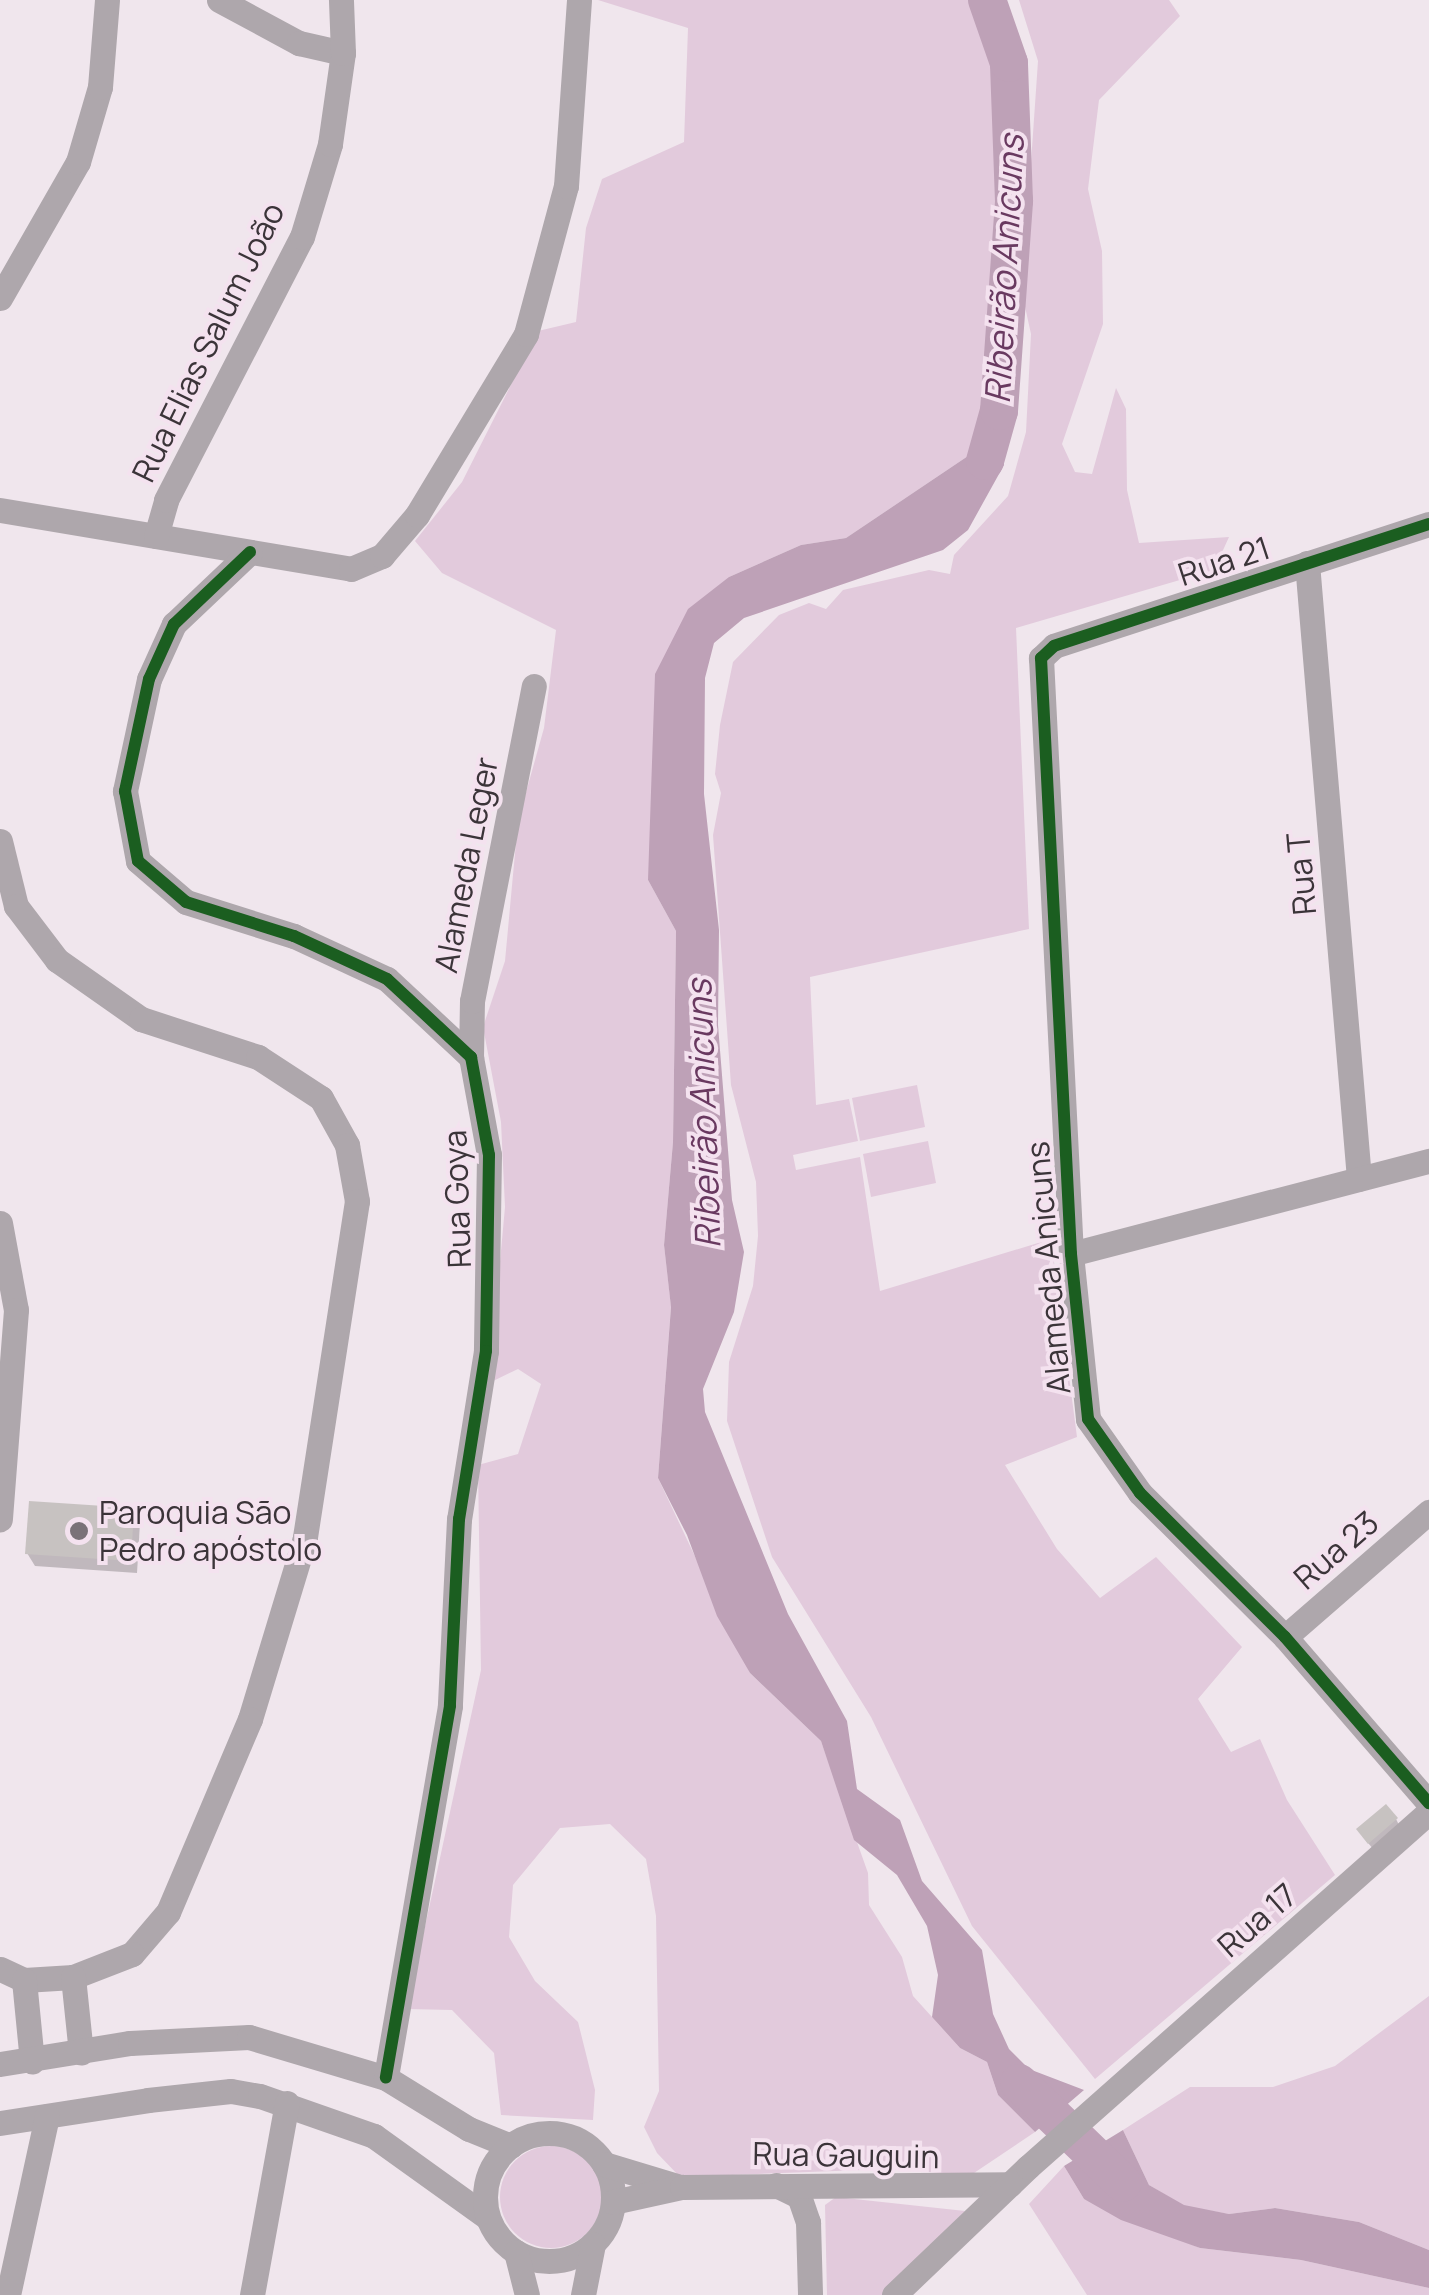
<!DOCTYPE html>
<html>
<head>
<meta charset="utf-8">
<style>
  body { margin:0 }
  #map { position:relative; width:1429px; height:2295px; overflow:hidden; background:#f0e6ed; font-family:Manrope,sans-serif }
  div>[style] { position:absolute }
  .green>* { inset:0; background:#e2cadc }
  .round { border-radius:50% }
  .water>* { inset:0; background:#bea1b7 }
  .shadow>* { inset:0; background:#0003 }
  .river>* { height:38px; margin:-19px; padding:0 19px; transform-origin:19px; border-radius:19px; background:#bea1b7 }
  .building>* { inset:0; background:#c7c2c1 }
  .minor>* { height:25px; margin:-12.5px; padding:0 12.5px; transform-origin:12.5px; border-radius:12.5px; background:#aea7ac }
  .minor>.ring { margin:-12.5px; padding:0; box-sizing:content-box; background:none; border:25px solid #aea7ac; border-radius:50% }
  .cycleway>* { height:12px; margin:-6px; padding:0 6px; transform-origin:6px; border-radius:6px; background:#1b5e20 }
  .dots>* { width:28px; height:28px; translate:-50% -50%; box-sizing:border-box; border:5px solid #f4e2ef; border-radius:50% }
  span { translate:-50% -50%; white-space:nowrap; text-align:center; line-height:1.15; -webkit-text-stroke:8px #f4e2ef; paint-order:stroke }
  .street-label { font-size:32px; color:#3b3439 }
  .poi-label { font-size:32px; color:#3b3439 }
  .left { translate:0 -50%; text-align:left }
  .water-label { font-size:35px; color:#693960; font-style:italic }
</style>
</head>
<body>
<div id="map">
  <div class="green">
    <i style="clip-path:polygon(598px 0,973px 0,993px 60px,1003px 204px,999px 411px,968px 456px,846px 538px,801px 545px,729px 577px,648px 880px,676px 931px,673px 1142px,664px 1245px,671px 1306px,658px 1478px,750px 1673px,821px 1741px,868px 1873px,869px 1905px,902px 1957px,913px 1996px,960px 2048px,987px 2062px,998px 2095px,1035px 2132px,971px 2175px,888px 2169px,680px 2177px,657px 2153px,644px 2127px,659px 2091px,656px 1916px,646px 1859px,610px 1824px,560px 1828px,513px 1885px,509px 1937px,535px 1981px,578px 2022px,595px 2090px,593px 2120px,501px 2115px,494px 2053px,452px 2010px,407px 2009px,481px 1670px,478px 1465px,518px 1454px,541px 1384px,518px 1369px,489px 1383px,505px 1207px,501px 1122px,483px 1027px,505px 961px,518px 821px,544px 728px,556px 630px,442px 573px,415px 541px,462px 482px,538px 331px,576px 322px,586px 228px,602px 179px,684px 142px,688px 28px)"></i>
    <i style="clip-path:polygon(1019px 0,1169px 0,1180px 16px,1099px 100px,1088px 189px,1102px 251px,1103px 324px,1062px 444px,1075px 472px,1092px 474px,1116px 388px,1126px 409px,1127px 490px,1139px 543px,1229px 537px,1214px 570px,1016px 628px,1029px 929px,810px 977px,816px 1105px,849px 1099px,858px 1141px,793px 1155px,796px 1170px,860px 1157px,880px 1291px,1051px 1239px,1077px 1437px,1005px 1465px,1057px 1549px,1100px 1598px,1156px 1557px,1242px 1647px,1198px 1699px,1231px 1752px,1260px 1739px,1287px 1800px,1335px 1875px,1095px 2079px,972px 1926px,871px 1717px,772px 1557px,727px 1421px,729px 1362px,753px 1286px,758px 1236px,756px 1182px,731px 1085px,713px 835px,721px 793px,715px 774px,720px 725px,733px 662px,779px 615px,809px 603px,826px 609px,843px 590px,929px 570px,950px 574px,954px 555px,1008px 496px,1026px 432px,1031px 334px,1022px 293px,1038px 61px)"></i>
    <i style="clip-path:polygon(917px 1085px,925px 1127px,860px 1141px,852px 1098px)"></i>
    <i style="clip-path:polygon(928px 1141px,936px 1183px,871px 1197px,863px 1154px)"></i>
    <i style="clip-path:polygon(1429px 1996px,1429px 2250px,1359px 2222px,1275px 2208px,1229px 2214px,1184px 2206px,1149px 2185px,1123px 2130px,1190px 2087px,1273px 2087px,1335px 2066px)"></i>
    <i class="round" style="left:500px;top:2146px;width:102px;height:102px"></i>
    <i style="clip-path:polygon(1064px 2166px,1084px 2199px,1200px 2248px,1301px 2260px,1429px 2288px,1429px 2295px,1087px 2295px,1029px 2204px)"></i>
    <i style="clip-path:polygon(836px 2197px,965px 2211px,885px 2295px,827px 2295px,825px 2205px)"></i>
  </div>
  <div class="water">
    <i style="clip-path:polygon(999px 411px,1004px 465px,968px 530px,943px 550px,744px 618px,714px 643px,705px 678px,704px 794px,719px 930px,718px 1025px,732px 1200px,744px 1252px,734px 1312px,703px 1389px,705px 1412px,788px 1614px,847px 1721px,857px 1789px,900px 1820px,922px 1881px,982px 1950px,993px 2014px,1009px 2049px,1029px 2069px,1084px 2090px,1035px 2132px,998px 2095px,987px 2062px,960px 2048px,932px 2017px,938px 1975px,927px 1926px,897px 1875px,854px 1840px,821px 1741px,750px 1673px,717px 1616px,687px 1535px,658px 1478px,671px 1307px,664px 1245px,673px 1142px,676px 931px,648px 880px,655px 674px,688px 609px,729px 577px,801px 545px,846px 538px,968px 456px)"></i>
    <i style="clip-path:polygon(1123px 2130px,1149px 2185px,1184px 2205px,1229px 2214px,1275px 2208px,1359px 2222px,1429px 2250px,1429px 2288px,1301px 2260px,1200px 2248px,1121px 2220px,1084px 2199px,1064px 2166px)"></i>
  </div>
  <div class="shadow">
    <i style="clip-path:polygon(132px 1511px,140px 1523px,137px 1573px,35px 1566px,27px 1553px)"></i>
    <i style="clip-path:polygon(1396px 1819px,1400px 1827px,1374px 1850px,1363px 1837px)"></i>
  </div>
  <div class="river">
    <i style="left:985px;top:461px;width:52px;rotate:-74.4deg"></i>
    <i style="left:999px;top:411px;width:211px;rotate:-85.9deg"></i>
    <i style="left:1014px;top:201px;width:138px;rotate:-92.1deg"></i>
    <i style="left:1009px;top:63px;width:67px;rotate:-109.2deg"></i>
    <i style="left:1019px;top:2083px;width:144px;rotate:43.9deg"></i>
  </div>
  <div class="building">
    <i style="clip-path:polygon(29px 1501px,134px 1508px,131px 1561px,25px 1554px)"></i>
    <i style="clip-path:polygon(1386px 1804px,1398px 1818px,1368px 1844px,1356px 1829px)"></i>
  </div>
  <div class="minor">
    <i style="left:219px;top:0;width:91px;rotate:28.3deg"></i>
    <i style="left:299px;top:43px;width:45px;rotate:12.8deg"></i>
    <i style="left:0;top:298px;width:157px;rotate:-60.2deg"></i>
    <i style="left:78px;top:162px;width:78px;rotate:-73.7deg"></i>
    <i style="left:100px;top:87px;width:87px;rotate:-85.4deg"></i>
    <i style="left:0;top:510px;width:356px;rotate:9.5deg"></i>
    <i style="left:351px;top:569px;width:34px;rotate:-23deg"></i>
    <i style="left:382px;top:556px;width:54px;rotate:-49.5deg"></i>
    <i style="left:417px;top:515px;width:211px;rotate:-58.9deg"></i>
    <i style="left:526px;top:334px;width:153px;rotate:-74.9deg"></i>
    <i style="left:566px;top:186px;width:186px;rotate:-86deg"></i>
    <i style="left:1429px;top:524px;width:394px;rotate:162deg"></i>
    <i style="left:1054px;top:646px;width:18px;rotate:137deg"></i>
    <i style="left:1041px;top:658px;width:597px;rotate:87.12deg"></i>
    <i style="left:1071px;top:1254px;width:166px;rotate:84.1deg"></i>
    <i style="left:1088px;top:1419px;width:90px;rotate:54.9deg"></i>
    <i style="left:1140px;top:1493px;width:204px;rotate:44.8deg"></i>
    <i style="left:1285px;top:1637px;width:220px;rotate:49.1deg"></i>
    <i style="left:156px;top:536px;width:37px;rotate:-74deg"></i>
    <i style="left:166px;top:500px;width:296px;rotate:-62.7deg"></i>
    <i style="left:302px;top:237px;width:97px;rotate:-73.2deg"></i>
    <i style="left:330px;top:144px;width:92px;rotate:-81.9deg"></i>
    <i style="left:343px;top:53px;width:53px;rotate:-92.2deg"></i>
    <i style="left:250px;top:552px;width:105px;rotate:136.5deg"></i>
    <i style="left:174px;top:624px;width:60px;rotate:114.4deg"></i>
    <i style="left:149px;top:679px;width:115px;rotate:102.1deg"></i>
    <i style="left:125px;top:791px;width:71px;rotate:79.5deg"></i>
    <i style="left:138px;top:861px;width:63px;rotate:40.5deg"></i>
    <i style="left:186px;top:902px;width:113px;rotate:17.5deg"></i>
    <i style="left:294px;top:936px;width:102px;rotate:24.8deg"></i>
    <i style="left:387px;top:979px;width:115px;rotate:42.9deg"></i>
    <i style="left:471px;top:1057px;width:100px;rotate:79.6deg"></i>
    <i style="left:489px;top:1155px;width:196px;rotate:90.9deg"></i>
    <i style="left:486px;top:1351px;width:170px;rotate:99.1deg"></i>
    <i style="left:459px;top:1519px;width:187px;rotate:92.8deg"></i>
    <i style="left:450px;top:1706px;width:377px;rotate:99.8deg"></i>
    <i style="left:1307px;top:563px;width:618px;rotate:85.17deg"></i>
    <i style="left:0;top:841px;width:67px;rotate:76.2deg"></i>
    <i style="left:16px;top:906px;width:68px;rotate:52.8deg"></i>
    <i style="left:57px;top:960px;width:103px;rotate:35.1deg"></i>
    <i style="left:141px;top:1019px;width:123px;rotate:18deg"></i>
    <i style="left:258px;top:1057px;width:75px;rotate:33.1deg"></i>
    <i style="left:321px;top:1098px;width:54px;rotate:61deg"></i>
    <i style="left:347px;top:1145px;width:57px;rotate:79.9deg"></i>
    <i style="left:357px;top:1201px;width:341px;rotate:98.8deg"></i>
    <i style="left:305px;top:1538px;width:189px;rotate:106.9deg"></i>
    <i style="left:250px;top:1719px;width:210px;rotate:113deg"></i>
    <i style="left:168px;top:1912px;width:55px;rotate:130.6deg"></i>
    <i style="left:132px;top:1954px;width:63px;rotate:158.7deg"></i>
    <i style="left:73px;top:1977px;width:49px;rotate:176.5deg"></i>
    <i style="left:24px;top:1980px;width:26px;rotate:-155deg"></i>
    <i style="left:471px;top:1057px;width:56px;rotate:-89deg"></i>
    <i style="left:472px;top:1001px;width:321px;rotate:-78.9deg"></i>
    <i style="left:0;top:1223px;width:88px;rotate:79.6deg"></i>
    <i style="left:16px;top:1310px;width:210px;rotate:94.4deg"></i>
    <i style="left:1071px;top:1254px;width:370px;rotate:-14.6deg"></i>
    <i style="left:1285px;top:1637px;width:191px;rotate:-41deg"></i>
    <i style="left:73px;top:1977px;width:76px;rotate:84deg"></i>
    <i style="left:24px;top:1980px;width:82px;rotate:84.4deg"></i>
    <i style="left:0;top:2064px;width:132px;rotate:-9.2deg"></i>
    <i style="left:130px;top:2043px;width:119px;rotate:-2.9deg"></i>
    <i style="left:249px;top:2037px;width:143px;rotate:16.7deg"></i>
    <i style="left:386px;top:2078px;width:97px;rotate:31.6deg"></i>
    <i style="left:469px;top:2129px;width:45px;rotate:22deg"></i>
    <i style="left:0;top:2123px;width:150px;rotate:-8.8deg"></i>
    <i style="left:148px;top:2100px;width:83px;rotate:-6.2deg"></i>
    <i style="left:231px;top:2091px;width:29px;rotate:10deg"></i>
    <i style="left:260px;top:2096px;width:121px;rotate:19.3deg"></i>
    <i style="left:374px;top:2136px;width:140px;rotate:35.7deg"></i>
    <i class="ring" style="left:485px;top:2133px;width:103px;height:103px"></i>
    <i style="left:604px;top:2164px;width:76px;rotate:16.8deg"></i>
    <i style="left:776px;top:2185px;width:25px;rotate:26deg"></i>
    <i style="left:799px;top:2196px;width:28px;rotate:71deg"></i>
    <i style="left:808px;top:2222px;width:73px;rotate:88.4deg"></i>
    <i style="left:613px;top:2202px;width:71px;rotate:-12.3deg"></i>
    <i style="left:682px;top:2187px;width:328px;rotate:-0.5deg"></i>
    <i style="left:516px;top:2252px;width:44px;rotate:75.7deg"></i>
    <i style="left:8px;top:2295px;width:183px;rotate:-77.7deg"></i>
    <i style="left:252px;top:2295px;width:195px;rotate:-79.7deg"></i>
    <i style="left:583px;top:2295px;width:52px;rotate:-78.9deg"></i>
    <i style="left:894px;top:2295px;width:185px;rotate:-43.7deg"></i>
    <i style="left:1028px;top:2167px;width:536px;rotate:-41.52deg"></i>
  </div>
  <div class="cycleway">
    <i style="left:1429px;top:524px;width:394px;rotate:162deg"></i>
    <i style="left:1054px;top:646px;width:18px;rotate:137deg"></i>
    <i style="left:1041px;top:658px;width:597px;rotate:87.12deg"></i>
    <i style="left:1071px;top:1254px;width:166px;rotate:84.1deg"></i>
    <i style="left:1088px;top:1419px;width:90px;rotate:54.9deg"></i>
    <i style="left:1140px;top:1493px;width:204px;rotate:44.8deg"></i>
    <i style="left:1285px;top:1637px;width:220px;rotate:49.1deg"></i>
    <i style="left:250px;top:552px;width:105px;rotate:136.5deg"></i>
    <i style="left:174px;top:624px;width:60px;rotate:114.4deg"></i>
    <i style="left:149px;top:679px;width:115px;rotate:102.1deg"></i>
    <i style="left:125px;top:791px;width:71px;rotate:79.5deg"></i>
    <i style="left:138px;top:861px;width:63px;rotate:40.5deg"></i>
    <i style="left:186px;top:902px;width:113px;rotate:17.5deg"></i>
    <i style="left:294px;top:936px;width:102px;rotate:24.8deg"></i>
    <i style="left:387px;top:979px;width:115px;rotate:42.9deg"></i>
    <i style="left:471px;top:1057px;width:100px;rotate:79.6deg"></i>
    <i style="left:489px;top:1155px;width:196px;rotate:90.9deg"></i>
    <i style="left:486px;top:1351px;width:170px;rotate:99.1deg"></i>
    <i style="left:459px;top:1519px;width:187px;rotate:92.8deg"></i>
    <i style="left:450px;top:1706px;width:377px;rotate:99.8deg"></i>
  </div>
  <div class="dots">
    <i style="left:79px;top:1531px;background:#7a7278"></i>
  </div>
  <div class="street-label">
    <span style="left:208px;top:342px;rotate:-64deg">Rua Elias Salum João</span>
    <span style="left:1224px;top:561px;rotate:-18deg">Rua 21</span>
    <span style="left:466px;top:865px;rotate:-79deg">Alameda Leger</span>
    <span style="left:1301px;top:874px;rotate:-95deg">Rua T</span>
    <span style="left:457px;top:1199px;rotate:-92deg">Rua Goya</span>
    <span style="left:1048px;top:1268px;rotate:-95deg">Alameda Anicuns</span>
    <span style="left:1336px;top:1550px;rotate:-41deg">Rua 23</span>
    <span style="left:1257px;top:1920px;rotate:-41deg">Rua 17</span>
    <span style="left:846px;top:2155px;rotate:1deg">Rua Gauguin</span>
  </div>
  <div class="poi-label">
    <span class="left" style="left:99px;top:1531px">Paroquia São<br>Pedro apóstolo</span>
  </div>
  <div class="water-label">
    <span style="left:1004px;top:269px;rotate:-87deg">Ribeirão Anicuns</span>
    <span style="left:703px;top:1114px;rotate:-92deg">Ribeirão Anicuns</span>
  </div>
</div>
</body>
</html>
